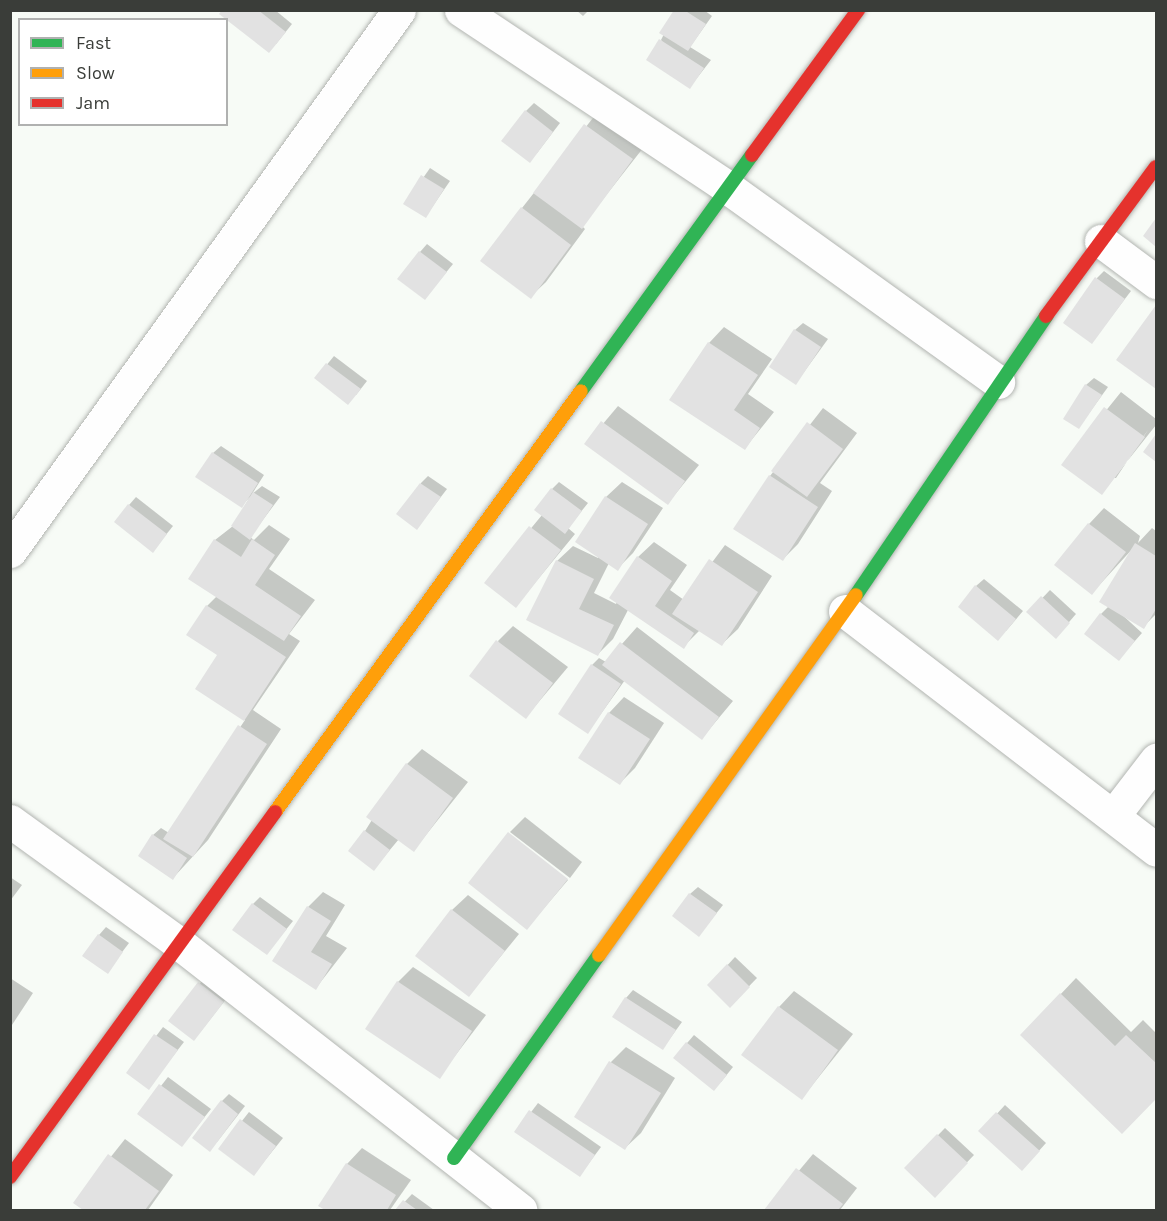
<!DOCTYPE html>
<html>
<head>
<meta charset="utf-8">
<style>
  body { margin:0 }
  #map { position:relative; width:1167px; height:1221px; overflow:hidden; background:#f7fbf6; font-family:Karla,sans-serif }
  div>[style] { position:absolute }
  .shadow>* { inset:0; background:#0003 }
  .building>* { inset:0; background:#e2e2e2 }
  .roads { filter:drop-shadow(0 0 2px #b2b5b1) drop-shadow(0 0 2px #b2b5b1) }
  .street>* { height:33px; margin:-16.5px; padding:0 16.5px; transform-origin:16.5px; border-radius:16.5px; background:#fefefe }
  .fast>* { height:14px; margin:-7px; padding:0 7px; transform-origin:7px; border-radius:7px; background:#30b455 }
  .slow>* { height:14px; margin:-7px; padding:0 7px; transform-origin:7px; border-radius:7px; background:#ff9f0a }
  .jam>* { height:14px; margin:-7px; padding:0 7px; transform-origin:7px; border-radius:7px; background:#e5322d }
  span { translate:-50% -50%; white-space:nowrap; text-align:center; line-height:1.15; -webkit-text-stroke:4.5px #fff; paint-order:stroke }
  .frame { position:absolute; inset:0; border:12px solid #3a3d39; pointer-events:none }
  .legend { position:absolute; left:18px; top:18px; width:210px; height:108px; box-sizing:border-box; background:#fff; border:2px solid #b0b1b0; margin:0; padding:8px 10px; list-style:none; font-size:18px; color:#3a3d39 }
  .legend li { display:flex; align-items:center; gap:12px; height:30px }
  .legend b { width:30px; border:2px solid #b0b1b0 }
</style>
</head>
<body>
<div id="map">
  <div class="shadow">
    <i style="clip-path:polygon(224px 10px,275px 10px,292px 24px,276px 44px)"></i>
    <i style="clip-path:polygon(576px 10px,589px 10px,583px 16px)"></i>
    <i style="clip-path:polygon(676px 10px,704px 10px,712px 16px,690px 47px,711px 60px,690px 87px,661px 40px)"></i>
    <i style="clip-path:polygon(534px 103px,560px 123px,537px 153px,526px 111px)"></i>
    <i style="clip-path:polygon(600px 109px,647px 143px,582px 226px,585px 229px,546px 282px,530px 297px,522px 208px)"></i>
    <i style="clip-path:polygon(430px 168px,450px 181px,426px 216px,405px 204px)"></i>
    <i style="clip-path:polygon(427px 244px,453px 264px,425px 298px,420px 252px)"></i>
    <i style="clip-path:polygon(1104px 271px,1131px 291px,1092px 342px,1097px 278px)"></i>
    <i style="clip-path:polygon(1156px 307px,1156px 388px,1118px 359px)"></i>
    <i style="clip-path:polygon(803px 323px,828px 339px,796px 383px,795px 330px)"></i>
    <i style="clip-path:polygon(724px 327px,772px 359px,748px 394px,774px 412px,745px 448px,709px 343px)"></i>
    <i style="clip-path:polygon(334px 356px,367px 381px,356px 395px,316px 378px)"></i>
    <i style="clip-path:polygon(1094px 378px,1108px 387px,1079px 427px,1086px 385px)"></i>
    <i style="clip-path:polygon(evenodd,1121px 392px,1156px 419px,1156px 425px,1102px 493px,1063px 464px,1121px 392px,1148px 430px,1116px 478px,1113px 478px,1148px 430px)"></i>
    <i style="clip-path:polygon(618px 406px,699px 465px,668px 503px,586px 444px)"></i>
    <i style="clip-path:polygon(823px 408px,857px 433px,820px 483px,832px 491px,798px 544px,783px 559px,770px 476px)"></i>
    <i style="clip-path:polygon(221px 446px,264px 475px,252px 494px,262px 486px,280px 497px,250px 537px,254px 540px,269px 525px,290px 539px,269px 569px,315px 600px,289px 634px,300px 641px,253px 710px,281px 729px,208px 840px,173px 878px,153px 835px,161px 828px,169px 833px,245px 720px,197px 689px,219px 655px,207px 606px,217px 596px,215px 540px,233px 526px,250px 497px,241px 506px,213px 453px)"></i>
    <i style="clip-path:polygon(428px 476px,447px 489px,417px 528px,421px 483px)"></i>
    <i style="clip-path:polygon(559px 482px,588px 503px,568px 528px,575px 534px,516px 606px,486px 583px,542px 515px,552px 489px)"></i>
    <i style="clip-path:polygon(622px 482px,663px 508px,633px 553px,617px 569px,609px 563px,594px 593px,616px 604px,638px 557px,654px 542px,687px 565px,670px 590px,684px 600px,725px 545px,772px 576px,738px 629px,722px 644px,700px 630px,683px 647px,628px 610px,613px 639px,598px 654px,557px 561px,573px 546px,598px 558px,606px 497px)"></i>
    <i style="clip-path:polygon(136px 497px,173px 526px,153px 551px,129px 505px)"></i>
    <i style="clip-path:polygon(1104px 508px,1140px 536px,1138px 543px,1152px 528px,1156px 531px,1156px 614px,1143px 627px,1118px 611px,1142px 633px,1119px 659px,1101px 614px,1109px 606px,1136px 545px,1092px 593px,1089px 524px)"></i>
    <i style="clip-path:polygon(984px 579px,1023px 611px,1006px 631px,976px 586px)"></i>
    <i style="clip-path:polygon(1050px 590px,1076px 614px,1063px 629px,1029px 612px)"></i>
    <i style="clip-path:polygon(513px 626px,568px 667px,526px 717px,498px 641px)"></i>
    <i style="clip-path:polygon(637px 627px,733px 701px,702px 738px,625px 680px,588px 732px,592px 665px,599px 658px,606px 662px)"></i>
    <i style="clip-path:polygon(624px 697px,664px 723px,635px 768px,620px 783px,609px 713px)"></i>
    <i style="clip-path:polygon(422px 749px,468px 782px,414px 850px,399px 839px,374px 869px,365px 831px,407px 764px)"></i>
    <i style="clip-path:polygon(525px 817px,582px 862px,570px 878px,510px 832px)"></i>
    <i style="clip-path:polygon(509px 834px,568px 880px,527px 928px)"></i>
    <i style="clip-path:polygon(10px 877px,22px 885px,10px 901px)"></i>
    <i style="clip-path:polygon(698px 887px,723px 905px,699px 935px,690px 894px)"></i>
    <i style="clip-path:polygon(323px 892px,345px 905px,326px 936px,347px 948px,316px 988px,274px 961px,308px 907px)"></i>
    <i style="clip-path:polygon(468px 895px,519px 934px,469px 995px,452px 910px)"></i>
    <i style="clip-path:polygon(260px 897px,293px 921px,267px 953px,253px 904px)"></i>
    <i style="clip-path:polygon(106px 927px,129px 943px,107px 972px,99px 935px)"></i>
    <i style="clip-path:polygon(735px 957px,757px 978px,730px 1006px,709px 985px)"></i>
    <i style="clip-path:polygon(413px 967px,486px 1015px,439px 1077px,398px 982px)"></i>
    <i style="clip-path:polygon(207px 975px,230px 994px,201px 1031px,170px 1020px)"></i>
    <i style="clip-path:polygon(10px 978px,33px 993px,10px 1028px)"></i>
    <i style="clip-path:polygon(1076px 978px,1131px 1032px,1143px 1020px,1156px 1033px,1156px 1097px,1122px 1132px,1022px 1035px)"></i>
    <i style="clip-path:polygon(633px 990px,682px 1022px,663px 1048px,626px 998px)"></i>
    <i style="clip-path:polygon(794px 991px,853px 1034px,802px 1098px,779px 1007px)"></i>
    <i style="clip-path:polygon(163px 1027px,184px 1042px,148px 1088px,128px 1073px)"></i>
    <i style="clip-path:polygon(694px 1035px,733px 1067px,721px 1082px,675px 1057px)"></i>
    <i style="clip-path:polygon(626px 1047px,675px 1078px,641px 1133px,625px 1148px,576px 1117px,611px 1062px)"></i>
    <i style="clip-path:polygon(168px 1077px,211px 1109px,182px 1145px,139px 1114px)"></i>
    <i style="clip-path:polygon(229px 1094px,245px 1106px,217px 1142px,222px 1101px)"></i>
    <i style="clip-path:polygon(538px 1103px,601px 1147px,580px 1175px,516px 1132px)"></i>
    <i style="clip-path:polygon(1005px 1105px,1046px 1143px,1029px 1162px,981px 1131px)"></i>
    <i style="clip-path:polygon(249px 1112px,283px 1138px,254px 1174px,220px 1149px)"></i>
    <i style="clip-path:polygon(945px 1128px,974px 1155px,935px 1196px,906px 1168px)"></i>
    <i style="clip-path:polygon(125px 1139px,173px 1175px,148px 1210px,84px 1210px,75px 1202px)"></i>
    <i style="clip-path:polygon(362px 1148px,411px 1180px,390px 1210px,328px 1210px,320px 1205px,347px 1164px)"></i>
    <i style="clip-path:polygon(813px 1154px,857px 1188px,840px 1210px,766px 1210px)"></i>
    <i style="clip-path:polygon(412px 1194px,434px 1210px,397px 1210px)"></i>
  </div>
  <div class="building">
    <i style="clip-path:polygon(222px 10px,258px 10px,286px 32px,269px 53px,219px 14px)"></i>
    <i style="clip-path:polygon(674px 10px,684px 10px,706px 24px,688px 51px,659px 33px)"></i>
    <i style="clip-path:polygon(659px 39px,704px 68px,690px 89px,646px 60px)"></i>
    <i style="clip-path:polygon(525px 110px,553px 132px,530px 163px,501px 141px)"></i>
    <i style="clip-path:polygon(584px 124px,633px 159px,582px 229px,533px 193px)"></i>
    <i style="clip-path:polygon(421px 175px,444px 189px,426px 218px,403px 204px)"></i>
    <i style="clip-path:polygon(521px 207px,571px 245px,531px 299px,480px 261px)"></i>
    <i style="clip-path:polygon(1156px 218px,1156px 247px,1143px 236px)"></i>
    <i style="clip-path:polygon(419px 251px,447px 272px,425px 300px,397px 279px)"></i>
    <i style="clip-path:polygon(1095px 277px,1125px 299px,1092px 344px,1063px 323px)"></i>
    <i style="clip-path:polygon(1156px 305px,1156px 389px,1116px 360px)"></i>
    <i style="clip-path:polygon(794px 329px,821px 347px,796px 385px,769px 367px)"></i>
    <i style="clip-path:polygon(708px 342px,758px 375px,734px 410px,760px 428px,745px 450px,669px 400px)"></i>
    <i style="clip-path:polygon(326px 363px,361px 389px,348px 405px,314px 378px)"></i>
    <i style="clip-path:polygon(1085px 384px,1102px 395px,1079px 429px,1063px 419px)"></i>
    <i style="clip-path:polygon(1104px 407px,1145px 437px,1102px 495px,1061px 465px)"></i>
    <i style="clip-path:polygon(601px 421px,685px 481px,668px 505px,584px 444px)"></i>
    <i style="clip-path:polygon(807px 422px,843px 449px,807px 497px,771px 471px)"></i>
    <i style="clip-path:polygon(1156px 434px,1156px 462px,1143px 452px)"></i>
    <i style="clip-path:polygon(212px 452px,258px 483px,242px 508px,195px 477px)"></i>
    <i style="clip-path:polygon(769px 475px,818px 507px,783px 561px,733px 529px)"></i>
    <i style="clip-path:polygon(420px 483px,441px 497px,417px 530px,396px 514px)"></i>
    <i style="clip-path:polygon(551px 488px,582px 511px,565px 534px,534px 510px)"></i>
    <i style="clip-path:polygon(253px 492px,273px 505px,250px 540px,231px 526px)"></i>
    <i style="clip-path:polygon(605px 496px,648px 524px,618px 571px,575px 542px)"></i>
    <i style="clip-path:polygon(128px 504px,167px 534px,153px 553px,114px 522px)"></i>
    <i style="clip-path:polygon(1088px 523px,1126px 552px,1092px 595px,1054px 565px)"></i>
    <i style="clip-path:polygon(529px 526px,561px 550px,516px 608px,484px 583px)"></i>
    <i style="clip-path:polygon(214px 539px,241px 557px,252px 539px,275px 555px,255px 585px,301px 616px,284px 641px,188px 579px)"></i>
    <i style="clip-path:polygon(1135px 543px,1156px 556px,1156px 609px,1144px 629px,1099px 602px)"></i>
    <i style="clip-path:polygon(637px 556px,672px 581px,655px 606px,694px 633px,684px 649px,609px 598px)"></i>
    <i style="clip-path:polygon(709px 559px,758px 592px,722px 646px,672px 614px)"></i>
    <i style="clip-path:polygon(556px 560px,594px 579px,579px 609px,614px 625px,598px 656px,526px 620px)"></i>
    <i style="clip-path:polygon(975px 585px,1016px 619px,998px 641px,958px 607px)"></i>
    <i style="clip-path:polygon(1041px 596px,1070px 623px,1056px 639px,1026px 612px)"></i>
    <i style="clip-path:polygon(206px 605px,286px 657px,244px 721px,195px 689px,217px 655px,186px 635px)"></i>
    <i style="clip-path:polygon(1100px 613px,1135px 641px,1119px 661px,1084px 634px)"></i>
    <i style="clip-path:polygon(496px 640px,553px 683px,526px 719px,469px 676px)"></i>
    <i style="clip-path:polygon(620px 642px,719px 717px,702px 740px,602px 665px)"></i>
    <i style="clip-path:polygon(591px 664px,621px 684px,588px 734px,558px 714px)"></i>
    <i style="clip-path:polygon(608px 712px,650px 739px,620px 785px,578px 758px)"></i>
    <i style="clip-path:polygon(238px 725px,267px 744px,193px 857px,163px 839px)"></i>
    <i style="clip-path:polygon(406px 763px,453px 798px,414px 852px,366px 817px)"></i>
    <i style="clip-path:polygon(364px 830px,390px 850px,374px 871px,348px 851px)"></i>
    <i style="clip-path:polygon(508px 832px,568px 879px,527px 930px,468px 883px)"></i>
    <i style="clip-path:polygon(152px 834px,187px 858px,173px 880px,138px 856px)"></i>
    <i style="clip-path:polygon(689px 893px,717px 913px,699px 937px,672px 916px)"></i>
    <i style="clip-path:polygon(252px 903px,287px 929px,267px 955px,232px 930px)"></i>
    <i style="clip-path:polygon(307px 906px,331px 921px,311px 952px,332px 964px,316px 990px,272px 961px)"></i>
    <i style="clip-path:polygon(451px 909px,505px 951px,469px 997px,415px 956px)"></i>
    <i style="clip-path:polygon(98px 934px,123px 952px,108px 974px,82px 956px)"></i>
    <i style="clip-path:polygon(727px 964px,750px 987px,730px 1008px,707px 985px)"></i>
    <i style="clip-path:polygon(397px 981px,472px 1031px,440px 1079px,365px 1029px)"></i>
    <i style="clip-path:polygon(198px 982px,224px 1002px,194px 1041px,168px 1021px)"></i>
    <i style="clip-path:polygon(1060px 993px,1115px 1046px,1126px 1035px,1156px 1063px,1156px 1099px,1122px 1134px,1020px 1035px)"></i>
    <i style="clip-path:polygon(625px 997px,676px 1030px,663px 1050px,612px 1017px)"></i>
    <i style="clip-path:polygon(778px 1006px,838px 1050px,802px 1100px,741px 1055px)"></i>
    <i style="clip-path:polygon(154px 1034px,178px 1050px,149px 1090px,126px 1073px)"></i>
    <i style="clip-path:polygon(686px 1042px,727px 1075px,714px 1091px,673px 1058px)"></i>
    <i style="clip-path:polygon(609px 1061px,661px 1093px,625px 1150px,574px 1117px)"></i>
    <i style="clip-path:polygon(159px 1084px,205px 1117px,182px 1147px,137px 1114px)"></i>
    <i style="clip-path:polygon(221px 1100px,238px 1114px,210px 1152px,192px 1138px)"></i>
    <i style="clip-path:polygon(529px 1110px,595px 1155px,580px 1177px,514px 1132px)"></i>
    <i style="clip-path:polygon(996px 1112px,1040px 1151px,1022px 1171px,978px 1131px)"></i>
    <i style="clip-path:polygon(240px 1119px,276px 1146px,254px 1176px,218px 1149px)"></i>
    <i style="clip-path:polygon(937px 1134px,968px 1163px,935px 1198px,904px 1168px)"></i>
    <i style="clip-path:polygon(108px 1154px,159px 1191px,145px 1210px,83px 1210px,73px 1203px)"></i>
    <i style="clip-path:polygon(346px 1163px,396px 1195px,387px 1210px,325px 1210px,318px 1206px)"></i>
    <i style="clip-path:polygon(796px 1168px,843px 1204px,838px 1210px,764px 1210px)"></i>
    <i style="clip-path:polygon(403px 1200px,417px 1210px,395px 1210px)"></i>
  </div>
  <div class="roads">
    <div class="street">
      <i style="left:461px;top:10px;width:320px;rotate:33.6deg"></i>
      <i style="left:727px;top:187px;width:334px;rotate:35.7deg"></i>
      <i style="left:1101px;top:241px;width:69px;rotate:36.7deg"></i>
      <i style="left:10px;top:551px;width:666px;rotate:-54.28deg"></i>
      <i style="left:845px;top:611px;width:392px;rotate:37.5deg"></i>
      <i style="left:1113px;top:816px;width:71px;rotate:-52.5deg"></i>
      <i style="left:10px;top:821px;width:210px;rotate:35.9deg"></i>
      <i style="left:180px;top:944px;width:432px;rotate:38deg"></i>
    </div>
    <div class="fast">
      <i style="left:581px;top:391px;width:291px;rotate:-54.1deg"></i>
      <i style="left:856px;top:595px;width:338px;rotate:-55.7deg"></i>
      <i style="left:454px;top:1158px;width:249px;rotate:-54.5deg"></i>
    </div>
    <div class="slow">
      <i style="left:275px;top:812px;width:520px;rotate:-53.99deg"></i>
      <i style="left:599px;top:955px;width:442px;rotate:-54.5deg"></i>
    </div>
    <div class="jam">
      <i style="left:752px;top:155px;width:180px;rotate:-53.8deg"></i>
      <i style="left:1046px;top:316px;width:185px;rotate:-53.6deg"></i>
      <i style="left:10px;top:1177px;width:451px;rotate:-54deg"></i>
    </div>
  </div>
  <div class="frame"></div>
  <ul class="legend">
  <li><b style="height:8px;background:#30b455"></b>Fast</li>
  <li><b style="height:8px;background:#ff9f0a"></b>Slow</li>
  <li><b style="height:8px;background:#e5322d"></b>Jam</li>
  </ul>
</div>
</body>
</html>
